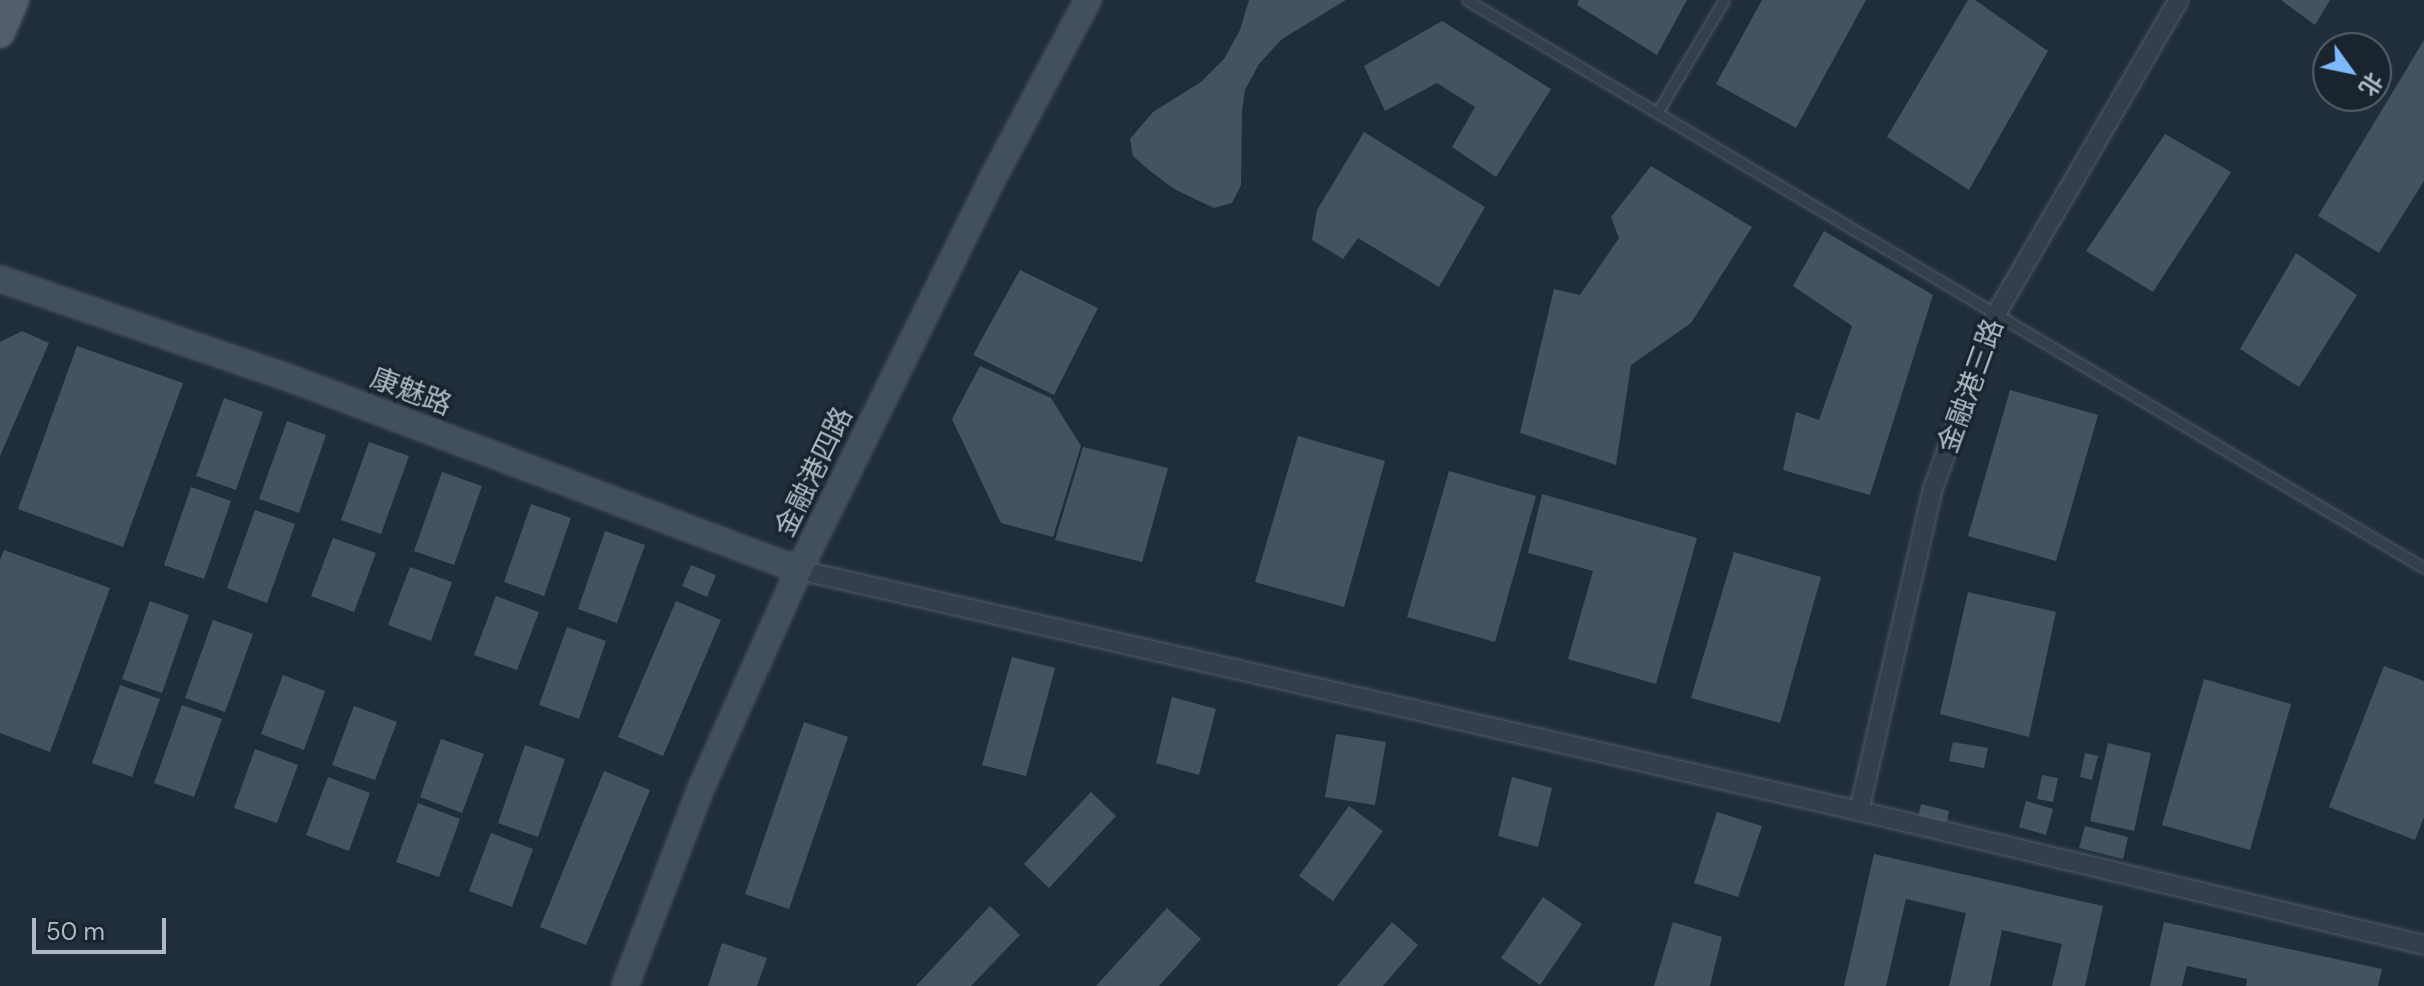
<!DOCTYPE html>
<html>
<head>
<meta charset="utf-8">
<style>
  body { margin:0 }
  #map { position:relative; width:2424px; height:986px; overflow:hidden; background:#202e3b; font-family:"DM Sans","Noto Sans SC",sans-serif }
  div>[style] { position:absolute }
  .building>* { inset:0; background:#445362 }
  .roads { filter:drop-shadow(0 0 2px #4f5a65) drop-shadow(0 0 2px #4f5a65) }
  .lane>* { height:9px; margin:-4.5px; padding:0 4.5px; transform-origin:4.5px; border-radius:4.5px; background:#343f4b }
  .street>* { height:18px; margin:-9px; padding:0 9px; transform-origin:9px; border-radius:9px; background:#343f4b }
  .secondary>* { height:24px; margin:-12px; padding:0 12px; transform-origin:12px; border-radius:12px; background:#424f5e }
  .primary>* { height:28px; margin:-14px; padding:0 14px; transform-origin:14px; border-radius:14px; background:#525e6b }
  span { translate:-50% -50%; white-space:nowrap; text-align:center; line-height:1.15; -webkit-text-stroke:7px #19242f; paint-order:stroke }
  .street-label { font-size:28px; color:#afbac7 }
  .north { position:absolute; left:2312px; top:32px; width:80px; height:80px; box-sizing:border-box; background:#19242f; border:2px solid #55606c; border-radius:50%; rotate:123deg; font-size:22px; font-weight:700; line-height:32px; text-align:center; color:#afbac7 }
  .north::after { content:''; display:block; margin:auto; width:28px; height:36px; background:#7eb9fd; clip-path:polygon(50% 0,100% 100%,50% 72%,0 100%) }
  .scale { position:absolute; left:32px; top:918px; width:134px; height:36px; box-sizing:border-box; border:4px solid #afbac7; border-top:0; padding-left:10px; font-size:24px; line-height:28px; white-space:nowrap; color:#afbac7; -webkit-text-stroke:6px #19242f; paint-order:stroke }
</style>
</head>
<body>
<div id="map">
  <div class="building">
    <i style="clip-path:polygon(1249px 0,1346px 0,1282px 39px,1259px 64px,1245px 90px,1242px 111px,1241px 185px,1232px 203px,1214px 208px,1174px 189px,1150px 171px,1133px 156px,1130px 139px,1153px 112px,1201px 82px,1224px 59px,1240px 30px)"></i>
    <i style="clip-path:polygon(1579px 0,1687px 0,1657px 55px,1577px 5px)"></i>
    <i style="clip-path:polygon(1762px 0,1866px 0,1796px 128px,1716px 84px)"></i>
    <i style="clip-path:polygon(1968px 0,1975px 0,2048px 51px,1969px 190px,1887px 137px)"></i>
    <i style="clip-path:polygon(2281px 0,2330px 0,2315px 25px)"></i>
    <i style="clip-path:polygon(1442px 21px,1551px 89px,1496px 177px,1452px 147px,1475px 107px,1437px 83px,1385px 111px,1364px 66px)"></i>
    <i style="clip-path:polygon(2424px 40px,2424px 181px,2379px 253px,2318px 216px)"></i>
    <i style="clip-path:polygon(1364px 132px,1485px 207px,1439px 287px,1358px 238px,1343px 259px,1312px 240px,1317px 210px)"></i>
    <i style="clip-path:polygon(2165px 134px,2231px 172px,2153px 292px,2086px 251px)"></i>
    <i style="clip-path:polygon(1651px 166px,1752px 227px,1691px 323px,1631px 365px,1616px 465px,1520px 433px,1554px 289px,1580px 295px,1619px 238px,1611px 217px)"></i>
    <i style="clip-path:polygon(1824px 231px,1933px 295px,1870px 495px,1783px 470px,1796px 412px,1819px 420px,1852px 326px,1793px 286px)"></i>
    <i style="clip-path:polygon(2296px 253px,2357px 295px,2299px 387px,2240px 349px)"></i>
    <i style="clip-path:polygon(1020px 270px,1098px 308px,1054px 395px,973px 355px)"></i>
    <i style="clip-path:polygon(22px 331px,49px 343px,0 456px,0 342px)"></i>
    <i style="clip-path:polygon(77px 346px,183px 383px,123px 547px,18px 509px)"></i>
    <i style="clip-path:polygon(980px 366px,1051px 398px,1081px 446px,1053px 537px,1001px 523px,952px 419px)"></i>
    <i style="clip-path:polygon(2010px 390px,2098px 415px,2056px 561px,1968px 536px)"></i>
    <i style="clip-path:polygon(224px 398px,263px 412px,236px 490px,196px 476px)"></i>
    <i style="clip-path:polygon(287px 421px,326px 435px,299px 513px,259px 499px)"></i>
    <i style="clip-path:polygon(1298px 436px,1385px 461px,1344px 607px,1255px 582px)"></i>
    <i style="clip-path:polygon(369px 442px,409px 456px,381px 534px,341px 520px)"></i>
    <i style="clip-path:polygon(1083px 447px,1168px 468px,1142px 562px,1055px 540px)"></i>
    <i style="clip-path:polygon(1449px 471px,1536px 496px,1495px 642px,1407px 617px)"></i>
    <i style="clip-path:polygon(442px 472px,482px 486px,454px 565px,414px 551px)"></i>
    <i style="clip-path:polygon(191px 487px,231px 501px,204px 579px,164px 565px)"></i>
    <i style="clip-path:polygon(1542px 494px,1697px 538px,1656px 684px,1568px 659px,1593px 571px,1528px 553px)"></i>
    <i style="clip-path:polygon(531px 504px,571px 518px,544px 596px,504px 582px)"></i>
    <i style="clip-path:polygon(255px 510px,295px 524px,267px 603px,227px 588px)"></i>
    <i style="clip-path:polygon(605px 531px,645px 545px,617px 623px,578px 609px)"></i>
    <i style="clip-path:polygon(333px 538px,376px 553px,354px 612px,311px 596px)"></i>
    <i style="clip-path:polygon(4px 550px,110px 588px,50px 752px,0 733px,0 560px)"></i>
    <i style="clip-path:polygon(1734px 552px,1821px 577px,1780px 723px,1691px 698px)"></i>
    <i style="clip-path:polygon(691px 565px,716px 575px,707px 597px,682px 586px)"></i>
    <i style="clip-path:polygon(410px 567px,452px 582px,431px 641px,388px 625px)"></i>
    <i style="clip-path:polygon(1968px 592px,2056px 612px,2029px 737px,1940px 714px)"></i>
    <i style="clip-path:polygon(496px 596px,539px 612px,517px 670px,474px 655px)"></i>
    <i style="clip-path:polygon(150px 601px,189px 615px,162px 693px,122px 679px)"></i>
    <i style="clip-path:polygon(676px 601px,721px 620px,663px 756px,618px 737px)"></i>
    <i style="clip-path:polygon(213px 620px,253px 634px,225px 712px,185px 698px)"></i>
    <i style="clip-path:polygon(567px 627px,606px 641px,579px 719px,539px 705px)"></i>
    <i style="clip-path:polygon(1012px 657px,1055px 668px,1026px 776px,982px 765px)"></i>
    <i style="clip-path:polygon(2384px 666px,2424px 681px,2424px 817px,2415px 840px,2329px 807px)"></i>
    <i style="clip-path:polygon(283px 675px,325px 691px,304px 750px,261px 734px)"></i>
    <i style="clip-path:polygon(2204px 679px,2291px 704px,2250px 850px,2162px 825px)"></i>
    <i style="clip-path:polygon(120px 685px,160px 699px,132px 777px,92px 763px)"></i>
    <i style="clip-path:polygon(1172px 697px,1216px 709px,1199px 775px,1156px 763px)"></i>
    <i style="clip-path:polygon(182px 705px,222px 719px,194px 797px,154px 783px)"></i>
    <i style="clip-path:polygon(354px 706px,397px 722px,375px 780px,332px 765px)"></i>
    <i style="clip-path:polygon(804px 722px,848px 737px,789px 909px,745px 894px)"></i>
    <i style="clip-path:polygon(1336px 734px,1386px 742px,1375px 805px,1325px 797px)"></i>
    <i style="clip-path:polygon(441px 739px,484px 754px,462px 813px,420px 797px)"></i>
    <i style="clip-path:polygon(1953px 742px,1988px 748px,1984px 768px,1949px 761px)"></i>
    <i style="clip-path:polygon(2108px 743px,2151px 753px,2134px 831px,2090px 821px)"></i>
    <i style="clip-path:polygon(525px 745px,565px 759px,538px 837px,498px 823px)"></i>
    <i style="clip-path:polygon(255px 749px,298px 765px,277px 823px,234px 808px)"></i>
    <i style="clip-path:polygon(2085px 753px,2098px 756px,2092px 780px,2080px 777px)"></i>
    <i style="clip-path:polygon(604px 771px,650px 790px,586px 945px,540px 927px)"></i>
    <i style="clip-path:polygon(2042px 775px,2058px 778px,2053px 802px,2037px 799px)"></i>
    <i style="clip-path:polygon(328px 777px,370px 793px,349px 851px,306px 835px)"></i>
    <i style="clip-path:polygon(1512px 777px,1552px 788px,1538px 847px,1498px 836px)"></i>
    <i style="clip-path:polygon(1091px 792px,1116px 816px,1049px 888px,1024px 864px)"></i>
    <i style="clip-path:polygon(2026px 801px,2053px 809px,2046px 835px,2019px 827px)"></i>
    <i style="clip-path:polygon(418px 803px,460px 819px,439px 877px,396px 862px)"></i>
    <i style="clip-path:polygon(1921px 804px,1949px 811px,1946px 825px,1918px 818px)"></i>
    <i style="clip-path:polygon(1349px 806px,1383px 831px,1333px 901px,1299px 876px)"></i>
    <i style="clip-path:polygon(1717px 812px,1762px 826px,1738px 897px,1694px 883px)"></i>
    <i style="clip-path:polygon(2085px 826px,2128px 837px,2123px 859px,2079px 848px)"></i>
    <i style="clip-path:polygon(491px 833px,533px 849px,512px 907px,469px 891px)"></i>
    <i style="clip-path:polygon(1874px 854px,2103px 906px,2085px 986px,2052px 986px,2062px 944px,2002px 930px,1990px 986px,1949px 986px,1966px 913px,1906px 899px,1886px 986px,1844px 986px)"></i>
    <i style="clip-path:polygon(1543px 897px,1582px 924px,1540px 985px,1501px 958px)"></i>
    <i style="clip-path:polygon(990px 906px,1020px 935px,971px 986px,916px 986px)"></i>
    <i style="clip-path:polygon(1167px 908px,1201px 939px,1159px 986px,1096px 986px)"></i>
    <i style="clip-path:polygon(1392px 922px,1418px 945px,1383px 986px,1337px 986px)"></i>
    <i style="clip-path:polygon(1673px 922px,1722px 937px,1710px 986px,1654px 986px)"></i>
    <i style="clip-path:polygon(2164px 922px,2382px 969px,2378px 986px,2246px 986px,2247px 979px,2187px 966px,2182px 986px,2150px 986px)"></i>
    <i style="clip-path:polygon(722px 943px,767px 958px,757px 986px,708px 986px)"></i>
  </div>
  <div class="roads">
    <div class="lane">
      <i style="left:1467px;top:0;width:1113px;rotate:30.69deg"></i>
      <i style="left:1657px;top:113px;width:131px;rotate:-59.3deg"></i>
    </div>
    <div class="street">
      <i style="left:799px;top:570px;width:1087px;rotate:12.81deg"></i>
      <i style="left:1859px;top:811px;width:581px;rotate:13.34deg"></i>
      <i style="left:1859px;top:811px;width:330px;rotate:-77.1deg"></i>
      <i style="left:1933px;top:489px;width:186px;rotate:-70.2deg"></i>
      <i style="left:1996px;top:314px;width:363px;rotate:-59.8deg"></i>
    </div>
    <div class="secondary">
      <i style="left:0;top:279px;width:300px;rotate:18.9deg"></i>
      <i style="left:284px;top:376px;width:550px;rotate:20.64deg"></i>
      <i style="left:625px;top:986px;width:212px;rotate:-69deg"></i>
      <i style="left:701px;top:788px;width:239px;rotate:-65.8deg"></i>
      <i style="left:799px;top:570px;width:444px;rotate:-63.7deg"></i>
      <i style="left:996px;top:172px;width:195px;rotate:-61.9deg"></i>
    </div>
    <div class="primary">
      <i style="left:0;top:33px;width:36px;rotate:-67deg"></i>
    </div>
  </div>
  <div class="street-label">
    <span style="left:1971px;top:386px;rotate:-70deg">金融港三路</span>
    <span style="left:411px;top:392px;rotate:21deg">康魅路</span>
    <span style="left:814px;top:472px;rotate:-64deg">金融港四路</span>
  </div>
  <div class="north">北</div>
  <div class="scale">50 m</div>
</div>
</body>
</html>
